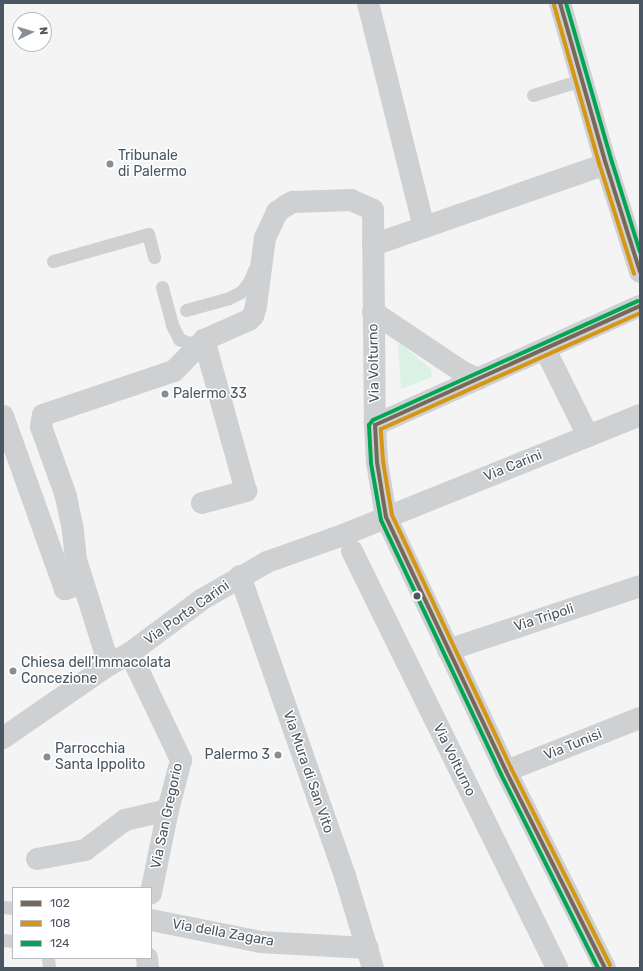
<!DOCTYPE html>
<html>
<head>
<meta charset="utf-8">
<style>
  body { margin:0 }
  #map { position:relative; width:643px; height:971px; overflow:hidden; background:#f4f4f4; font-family:Rubik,sans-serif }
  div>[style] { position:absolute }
  .green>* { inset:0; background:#d9f2e3 }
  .lane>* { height:13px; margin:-6.5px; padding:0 6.5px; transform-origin:6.5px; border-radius:6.5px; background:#ced0d2 }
  .street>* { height:22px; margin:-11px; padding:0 11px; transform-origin:11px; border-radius:11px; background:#ced0d2 }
  .secondary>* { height:22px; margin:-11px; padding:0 11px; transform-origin:11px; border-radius:11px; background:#ced0d4 }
  .bus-1>* { height:4px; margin:-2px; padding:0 2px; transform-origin:2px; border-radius:2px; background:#766959 }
  .bus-2>* { height:4px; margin:-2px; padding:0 2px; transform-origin:2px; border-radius:2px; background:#d49613 }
  .bus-3>* { height:4px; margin:-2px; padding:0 2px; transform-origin:2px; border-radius:2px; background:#00a651 }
  .dots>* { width:11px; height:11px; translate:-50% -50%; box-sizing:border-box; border:2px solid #fff; border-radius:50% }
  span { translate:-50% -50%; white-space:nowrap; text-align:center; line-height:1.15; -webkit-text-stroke:3px #fff; paint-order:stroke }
  .poi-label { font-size:14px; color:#4a5661 }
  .left { translate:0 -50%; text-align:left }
  .right { translate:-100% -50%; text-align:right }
  .street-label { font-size:14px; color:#4a5661 }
  .frame { position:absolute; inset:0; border:4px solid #4a5661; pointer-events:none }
  .legend { position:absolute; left:12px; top:887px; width:140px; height:72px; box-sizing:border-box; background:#fff; border:1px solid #b7bbc0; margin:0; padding:5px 7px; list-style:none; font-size:12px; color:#4a5661 }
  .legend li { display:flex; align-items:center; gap:8px; height:20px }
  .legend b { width:20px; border:1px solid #b7bbc0 }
  .north { position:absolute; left:12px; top:12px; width:40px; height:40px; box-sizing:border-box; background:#fff; border:1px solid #b7bbc0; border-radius:50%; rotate:85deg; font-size:11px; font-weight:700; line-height:16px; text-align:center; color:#4a5661 }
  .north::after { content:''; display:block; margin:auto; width:14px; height:18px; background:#868d94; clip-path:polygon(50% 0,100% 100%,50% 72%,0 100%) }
</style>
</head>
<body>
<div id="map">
  <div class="green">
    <i style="clip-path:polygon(398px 344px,401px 344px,431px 369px,432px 377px,401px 389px)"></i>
  </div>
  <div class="lane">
    <i style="left:533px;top:95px;width:51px;rotate:-17deg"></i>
    <i style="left:53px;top:261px;width:99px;rotate:-15.9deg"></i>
    <i style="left:148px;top:234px;width:24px;rotate:75deg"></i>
    <i style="left:162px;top:287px;width:39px;rotate:75deg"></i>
    <i style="left:172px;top:325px;width:16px;rotate:63deg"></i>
    <i style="left:179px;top:339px;width:11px;rotate:22deg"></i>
    <i style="left:189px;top:343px;width:15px;rotate:-11deg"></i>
    <i style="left:186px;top:310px;width:45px;rotate:-15.6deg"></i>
    <i style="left:229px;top:298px;width:13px;rotate:-27deg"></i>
    <i style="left:241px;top:292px;width:13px;rotate:-51deg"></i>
    <i style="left:249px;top:282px;width:15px;rotate:-67deg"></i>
    <i style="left:3px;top:907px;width:10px;rotate:6deg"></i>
    <i style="left:3px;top:940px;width:10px;rotate:6deg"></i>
    <i style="left:48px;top:958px;width:10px;rotate:84deg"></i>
  </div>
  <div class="street">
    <i style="left:368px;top:3px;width:231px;rotate:76deg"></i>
    <i style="left:373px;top:245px;width:247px;rotate:-19.2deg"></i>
    <i style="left:373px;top:312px;width:110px;rotate:33.8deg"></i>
    <i style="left:464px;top:373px;width:16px;rotate:22deg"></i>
    <i style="left:545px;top:349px;width:97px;rotate:63.7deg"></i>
    <i style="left:3px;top:416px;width:184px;rotate:70.3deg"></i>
    <i style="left:65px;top:589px;width:19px;rotate:-18deg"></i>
    <i style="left:202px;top:503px;width:46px;rotate:-15.3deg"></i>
    <i style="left:246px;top:491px;width:157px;rotate:-105.5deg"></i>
    <i style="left:352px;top:551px;width:465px;rotate:63.8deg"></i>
    <i style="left:240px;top:576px;width:318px;rotate:70.7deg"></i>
    <i style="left:345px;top:876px;width:96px;rotate:73.1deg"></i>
    <i style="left:448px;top:650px;width:202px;rotate:-18.4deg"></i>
    <i style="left:130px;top:653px;width:119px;rotate:64.5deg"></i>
    <i style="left:181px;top:760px;width:52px;rotate:104.6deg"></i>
    <i style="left:168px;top:810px;width:85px;rotate:101.6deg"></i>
    <i style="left:109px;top:665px;width:110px;rotate:-107.4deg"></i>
    <i style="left:76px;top:560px;width:30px;rotate:-96deg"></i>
    <i style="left:73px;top:530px;width:35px;rotate:-102deg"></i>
    <i style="left:66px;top:496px;width:73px;rotate:-109.9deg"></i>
    <i style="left:41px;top:427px;width:12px;rotate:-81deg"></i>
    <i style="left:43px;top:415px;width:138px;rotate:-18.6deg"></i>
    <i style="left:174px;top:371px;width:43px;rotate:-45.9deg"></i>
    <i style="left:204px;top:340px;width:49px;rotate:-24deg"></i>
    <i style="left:249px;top:320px;width:6px;rotate:-45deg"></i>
    <i style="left:253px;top:316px;width:10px;rotate:-73deg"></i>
    <i style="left:256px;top:306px;width:69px;rotate:-82.5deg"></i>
    <i style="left:265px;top:238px;width:29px;rotate:-65deg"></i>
    <i style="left:277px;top:212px;width:12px;rotate:-35deg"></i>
    <i style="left:287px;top:205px;width:7px;rotate:-27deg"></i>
    <i style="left:293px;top:202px;width:58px;rotate:-2deg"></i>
    <i style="left:351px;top:200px;width:24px;rotate:24deg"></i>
    <i style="left:373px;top:210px;width:215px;rotate:89.5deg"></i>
    <i style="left:3px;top:738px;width:129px;rotate:-34.6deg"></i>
    <i style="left:109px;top:665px;width:24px;rotate:-30deg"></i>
    <i style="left:130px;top:653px;width:89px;rotate:-36.7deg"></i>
    <i style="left:201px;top:600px;width:76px;rotate:-29.9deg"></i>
    <i style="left:267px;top:562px;width:81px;rotate:-19.6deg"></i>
    <i style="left:343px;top:535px;width:320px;rotate:-22deg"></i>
    <i style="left:506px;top:771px;width:144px;rotate:-21.6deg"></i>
    <i style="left:37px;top:859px;width:49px;rotate:-10.6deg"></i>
    <i style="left:85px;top:850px;width:50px;rotate:-36.9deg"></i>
    <i style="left:125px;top:820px;width:44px;rotate:-13.1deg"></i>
    <i style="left:151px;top:920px;width:112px;rotate:11.3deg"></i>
    <i style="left:261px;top:942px;width:107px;rotate:3.2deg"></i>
    <i style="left:147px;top:958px;width:10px;rotate:84deg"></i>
  </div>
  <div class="secondary">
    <i style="left:560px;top:3px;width:167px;rotate:74.1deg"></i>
    <i style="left:606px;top:164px;width:113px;rotate:72.5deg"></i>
    <i style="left:605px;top:968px;width:220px;rotate:-116.7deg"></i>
    <i style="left:506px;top:771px;width:281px;rotate:-115.3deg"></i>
    <i style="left:386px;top:517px;width:56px;rotate:-99.3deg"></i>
    <i style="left:377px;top:462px;width:37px;rotate:-93deg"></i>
    <i style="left:375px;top:425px;width:290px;rotate:-24.2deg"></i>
  </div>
  <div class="bus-1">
    <i style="left:560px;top:3px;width:167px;rotate:74.1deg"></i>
    <i style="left:606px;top:164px;width:113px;rotate:72.5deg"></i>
    <i style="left:605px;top:968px;width:220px;rotate:-116.7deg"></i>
    <i style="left:506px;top:771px;width:281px;rotate:-115.3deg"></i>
    <i style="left:386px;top:517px;width:56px;rotate:-99.3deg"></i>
    <i style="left:377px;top:462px;width:37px;rotate:-93deg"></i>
    <i style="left:375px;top:425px;width:290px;rotate:-24.2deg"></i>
  </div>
  <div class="bus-2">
    <i style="left:554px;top:5px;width:167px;rotate:74.1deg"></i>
    <i style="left:600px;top:166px;width:113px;rotate:72.5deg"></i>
    <i style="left:610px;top:965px;width:220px;rotate:-116.7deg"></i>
    <i style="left:511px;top:768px;width:280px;rotate:-115.2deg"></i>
    <i style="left:392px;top:515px;width:55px;rotate:-99.5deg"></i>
    <i style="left:383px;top:461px;width:32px;rotate:-94deg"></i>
    <i style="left:381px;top:429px;width:284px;rotate:-24.1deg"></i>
  </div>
  <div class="bus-3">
    <i style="left:566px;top:3px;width:166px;rotate:73.9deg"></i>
    <i style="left:612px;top:162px;width:94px;rotate:72.7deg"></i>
    <i style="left:598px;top:968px;width:217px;rotate:-116.6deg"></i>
    <i style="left:501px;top:774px;width:281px;rotate:-115.3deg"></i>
    <i style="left:381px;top:520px;width:58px;rotate:-100deg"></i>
    <i style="left:371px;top:463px;width:38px;rotate:-93deg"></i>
    <i style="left:369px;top:425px;width:6px;rotate:-51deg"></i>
    <i style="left:373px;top:420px;width:290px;rotate:-24.2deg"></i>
  </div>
  <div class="dots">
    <i style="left:110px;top:164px;background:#868d94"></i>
    <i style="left:165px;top:394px;background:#868d94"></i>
    <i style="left:417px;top:596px;background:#4a5661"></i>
    <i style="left:13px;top:671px;background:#868d94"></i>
    <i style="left:278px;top:755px;background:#868d94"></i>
    <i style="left:47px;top:757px;background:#868d94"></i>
  </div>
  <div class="poi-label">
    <span class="left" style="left:118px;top:164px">Tribunale<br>di Palermo</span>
    <span class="left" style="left:173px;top:394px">Palermo 33</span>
    <span class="left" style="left:21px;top:671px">Chiesa dell'Immacolata<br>Concezione</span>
    <span class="left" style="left:55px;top:757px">Parrocchia<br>Santa Ippolito</span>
    <span class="right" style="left:270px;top:755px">Palermo 3</span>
  </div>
  <div class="street-label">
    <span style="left:374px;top:363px;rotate:-91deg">Via Volturno</span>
    <span style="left:513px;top:466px;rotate:-22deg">Via Carini</span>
    <span style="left:187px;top:613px;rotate:-35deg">Via Porta Carini</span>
    <span style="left:544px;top:618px;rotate:-18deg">Via Tripoli</span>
    <span style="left:573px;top:745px;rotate:-22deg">Via Tunisi</span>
    <span style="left:454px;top:760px;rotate:64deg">Via Volturno</span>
    <span style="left:308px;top:772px;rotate:71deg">Via Mura di San Vito</span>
    <span style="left:167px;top:816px;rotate:-78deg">Via San Gregorio</span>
    <span style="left:223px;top:933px;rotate:10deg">Via della Zagara</span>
  </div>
  <div class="frame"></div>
  <ul class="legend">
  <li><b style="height:5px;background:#766959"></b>102</li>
  <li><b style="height:5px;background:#d49613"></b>108</li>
  <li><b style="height:5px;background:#00a651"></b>124</li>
  </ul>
  <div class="north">N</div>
</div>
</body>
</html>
